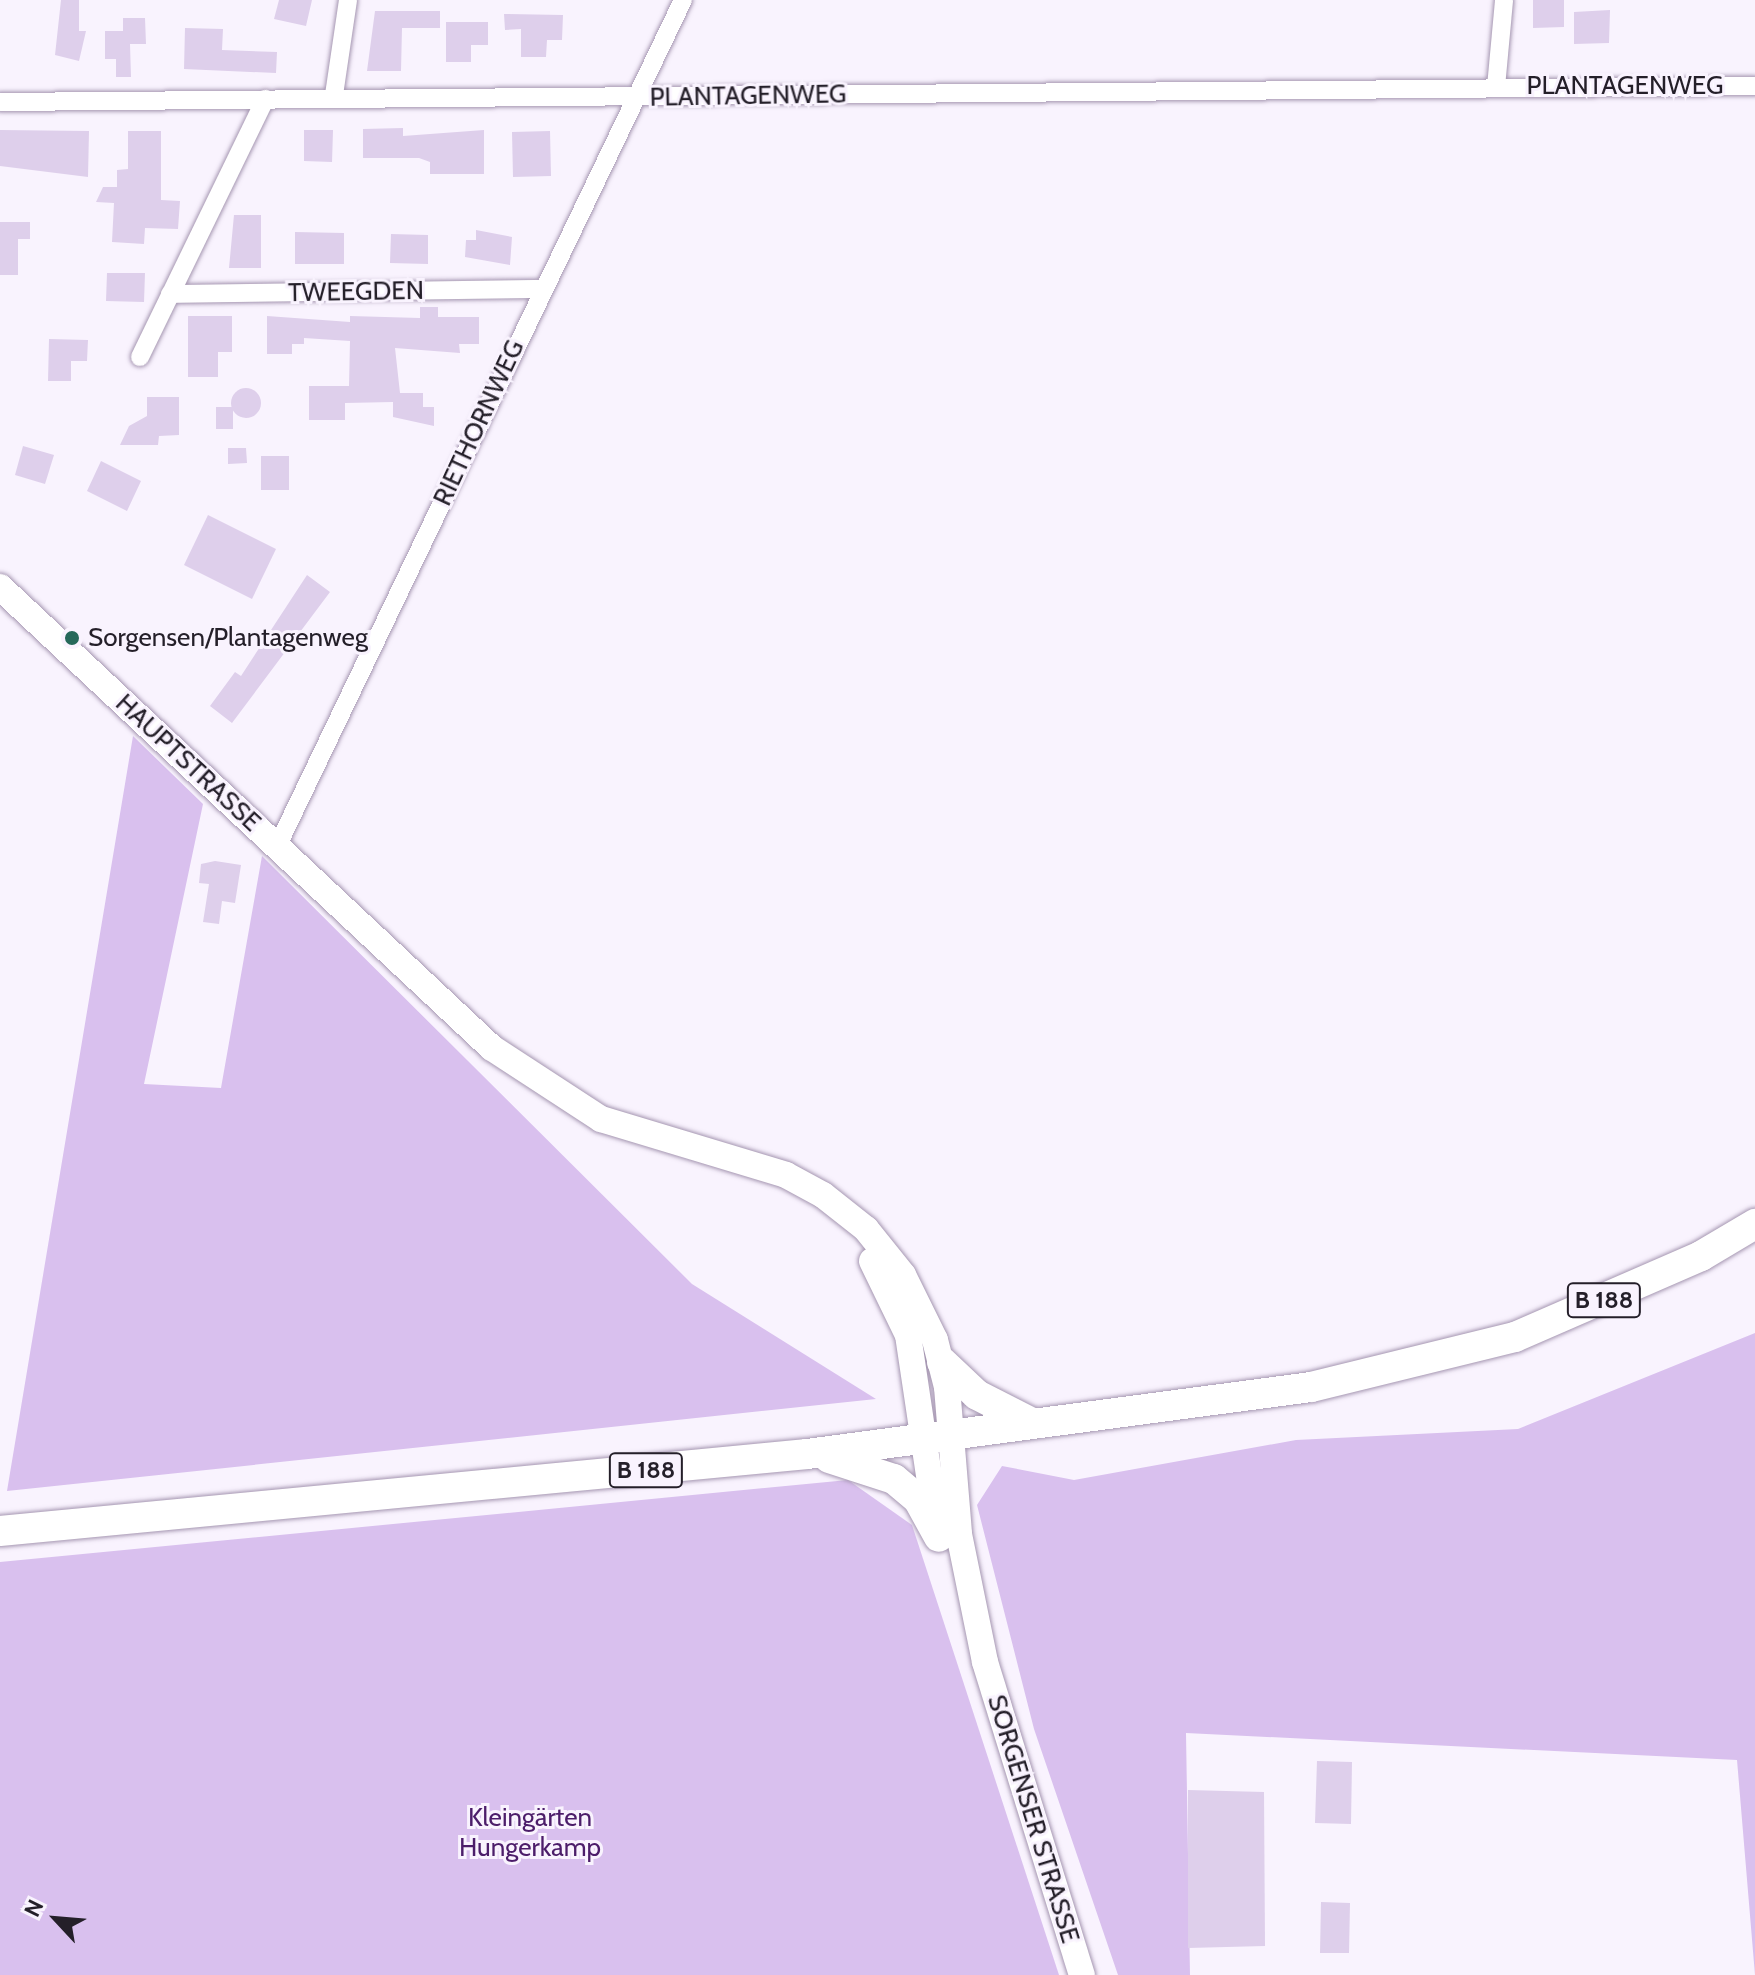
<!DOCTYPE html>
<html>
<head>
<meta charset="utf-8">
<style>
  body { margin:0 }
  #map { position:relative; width:1755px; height:1975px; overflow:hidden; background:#f9f3fe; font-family:Cabin,sans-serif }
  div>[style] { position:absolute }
  .green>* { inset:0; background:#d9c0ee }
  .building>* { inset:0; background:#decfeb }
  .round { border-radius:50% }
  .roads { filter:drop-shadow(0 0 2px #a596b1) drop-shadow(0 0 2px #a596b1) }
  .minor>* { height:18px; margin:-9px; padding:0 9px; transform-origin:9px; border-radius:9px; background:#fff }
  .secondary>* { height:26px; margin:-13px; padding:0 13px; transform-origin:13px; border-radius:13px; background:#fff }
  .primary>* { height:30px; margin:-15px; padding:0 15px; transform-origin:15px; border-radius:15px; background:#fff }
  .dots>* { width:22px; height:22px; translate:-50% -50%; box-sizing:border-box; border:4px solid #f9f3fe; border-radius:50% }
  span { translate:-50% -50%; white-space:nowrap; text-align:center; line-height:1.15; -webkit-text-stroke:6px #f9f3fe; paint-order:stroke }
  .shield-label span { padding:2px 6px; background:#f9f3fe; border:2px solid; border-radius:6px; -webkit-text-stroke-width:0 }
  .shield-label { font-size:24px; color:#241f29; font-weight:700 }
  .street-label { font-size:26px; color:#241f29 }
  .poi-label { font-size:26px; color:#241f29 }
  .left { translate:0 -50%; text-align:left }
  .park-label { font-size:26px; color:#4c1d6a }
  .north { position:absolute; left:16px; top:1879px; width:80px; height:80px; -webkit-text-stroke:6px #f9f3fe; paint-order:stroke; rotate:296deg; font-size:22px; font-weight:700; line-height:32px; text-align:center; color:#241f29 }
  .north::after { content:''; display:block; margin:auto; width:28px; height:36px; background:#241f29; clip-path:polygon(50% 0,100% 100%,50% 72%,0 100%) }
</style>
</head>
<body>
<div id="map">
  <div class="green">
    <i style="clip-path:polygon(133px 736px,203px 804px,144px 1084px,221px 1088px,262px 856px,692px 1284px,876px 1399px,7px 1491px)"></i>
    <i style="clip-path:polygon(1755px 1333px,1755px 1975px,1737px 1760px,1186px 1733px,1190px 1975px,1118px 1975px,1034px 1729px,977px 1505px,1002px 1466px,1074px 1480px,1296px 1440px,1518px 1429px)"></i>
    <i style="clip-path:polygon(848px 1480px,912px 1525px,1059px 1975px,0 1975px,0 1562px)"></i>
  </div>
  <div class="building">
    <i style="clip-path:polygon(61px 0,79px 0,79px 31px,86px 31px,79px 61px,55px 55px)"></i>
    <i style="clip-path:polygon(279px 0,312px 0,306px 26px,274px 19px)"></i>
    <i style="clip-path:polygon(1533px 0,1564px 0,1564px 27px,1533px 28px)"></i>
    <i style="clip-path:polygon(1610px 10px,1609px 43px,1574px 44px,1574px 12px)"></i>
    <i style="clip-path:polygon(375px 11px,440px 11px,440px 28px,402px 28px,401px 71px,367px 71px)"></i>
    <i style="clip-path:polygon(504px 14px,563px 15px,562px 40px,547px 40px,546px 57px,521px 57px,521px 29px,505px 30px)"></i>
    <i style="clip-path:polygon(123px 18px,145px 18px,146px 44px,130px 44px,131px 77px,116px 77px,116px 59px,105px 59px,105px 31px,123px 31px)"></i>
    <i style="clip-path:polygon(446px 22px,488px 22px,488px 45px,471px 45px,471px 62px,446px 62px)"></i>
    <i style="clip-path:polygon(185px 28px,223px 29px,222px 50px,277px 52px,276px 73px,184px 69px)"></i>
    <i style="clip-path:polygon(403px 128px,403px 136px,484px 130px,484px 174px,430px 174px,430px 162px,419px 158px,363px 158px,363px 129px)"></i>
    <i style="clip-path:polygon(0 130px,89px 131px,88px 177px,0 166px)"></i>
    <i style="clip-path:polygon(304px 130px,333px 130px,332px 162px,304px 161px)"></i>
    <i style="clip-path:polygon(128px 131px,161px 131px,161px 200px,180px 201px,178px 229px,145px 228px,144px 244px,112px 242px,114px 203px,96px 202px,103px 187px,117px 187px,117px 170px,128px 169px)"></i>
    <i style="clip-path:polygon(550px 131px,551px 176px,513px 177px,512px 132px)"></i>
    <i style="clip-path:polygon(234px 215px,261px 215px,261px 268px,229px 268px)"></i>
    <i style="clip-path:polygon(0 222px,30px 222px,30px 239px,18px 239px,18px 275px,0 275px)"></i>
    <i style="clip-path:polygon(476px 230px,512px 237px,510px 265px,465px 257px,466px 240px,476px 240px)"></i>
    <i style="clip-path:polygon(295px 232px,344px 233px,344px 264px,295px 264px)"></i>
    <i style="clip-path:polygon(391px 234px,428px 235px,428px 264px,390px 263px)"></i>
    <i style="clip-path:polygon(107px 273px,145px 273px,144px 302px,106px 301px)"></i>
    <i style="clip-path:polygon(420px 307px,438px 307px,438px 317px,479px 317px,479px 344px,459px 344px,460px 353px,395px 348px,400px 393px,423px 393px,423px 407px,434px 407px,434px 426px,393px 417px,393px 402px,345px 403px,345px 420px,309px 420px,309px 386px,349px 386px,350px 341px,304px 338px,304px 344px,292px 344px,292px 354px,267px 354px,267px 316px,350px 322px,350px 316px,420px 318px)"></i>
    <i style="clip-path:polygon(188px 316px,232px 316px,232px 352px,218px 352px,218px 377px,188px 377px)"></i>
    <i style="clip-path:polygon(49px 339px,88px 340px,87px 361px,71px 361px,71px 381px,48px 381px)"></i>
    <i class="round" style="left:231px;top:388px;width:30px;height:30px"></i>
    <i style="clip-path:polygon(147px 397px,179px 397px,179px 435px,159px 436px,158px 445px,120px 445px,129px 426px,147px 416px)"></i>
    <i style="clip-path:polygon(216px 407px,233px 407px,233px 429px,216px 429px)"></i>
    <i style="clip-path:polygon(23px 446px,54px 455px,45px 484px,15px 475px)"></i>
    <i style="clip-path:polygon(228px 448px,246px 448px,247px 463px,228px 464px)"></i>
    <i style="clip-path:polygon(261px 456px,289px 456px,289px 490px,261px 490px)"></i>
    <i style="clip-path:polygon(101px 461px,141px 481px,127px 511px,87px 491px)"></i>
    <i style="clip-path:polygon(208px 515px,276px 549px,252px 599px,184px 565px)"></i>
    <i style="clip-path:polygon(307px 575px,330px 592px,232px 723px,210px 706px,235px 672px,241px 676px)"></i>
    <i style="clip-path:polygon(215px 861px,241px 865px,235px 903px,222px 901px,219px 924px,203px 922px,209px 884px,199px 883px,201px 864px)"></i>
    <i style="clip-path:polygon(1317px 1761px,1352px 1762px,1351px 1824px,1315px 1823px)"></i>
    <i style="clip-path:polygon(1188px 1790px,1264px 1792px,1265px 1946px,1188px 1948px)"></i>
    <i style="clip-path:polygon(1321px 1902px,1350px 1903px,1349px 1953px,1320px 1953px)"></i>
  </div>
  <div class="roads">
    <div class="minor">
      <i style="left:1496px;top:87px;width:87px;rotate:-84.7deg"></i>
      <i style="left:334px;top:95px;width:96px;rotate:-81.6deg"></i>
      <i style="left:0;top:102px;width:1755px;rotate:-0.52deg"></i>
      <i style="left:170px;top:294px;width:372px;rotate:-0.8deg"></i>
      <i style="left:140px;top:357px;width:287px;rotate:-64.1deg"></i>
      <i style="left:277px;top:847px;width:939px;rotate:-64.39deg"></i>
    </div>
    <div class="secondary">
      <i style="left:0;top:587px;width:674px;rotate:43.14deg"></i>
      <i style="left:492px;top:1048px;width:130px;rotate:33.1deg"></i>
      <i style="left:601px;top:1119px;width:193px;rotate:16.8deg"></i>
      <i style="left:786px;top:1175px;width:42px;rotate:28.4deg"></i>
      <i style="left:823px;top:1195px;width:55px;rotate:38.3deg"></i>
      <i style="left:866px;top:1229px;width:59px;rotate:51.2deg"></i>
      <i style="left:903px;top:1275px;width:72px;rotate:63.8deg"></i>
      <i style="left:935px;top:1340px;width:49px;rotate:75.7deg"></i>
      <i style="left:947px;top:1387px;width:147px;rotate:85.3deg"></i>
      <i style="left:959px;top:1534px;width:131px;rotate:78.5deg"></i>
      <i style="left:985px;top:1662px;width:328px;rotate:72.8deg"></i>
      <i style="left:872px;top:1261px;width:82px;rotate:64.1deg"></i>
      <i style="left:908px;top:1335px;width:190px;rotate:81.5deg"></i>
    </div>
    <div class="primary">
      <i style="left:942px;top:1362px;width:48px;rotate:43.3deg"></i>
      <i style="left:977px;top:1395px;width:62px;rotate:27deg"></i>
      <i style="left:829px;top:1458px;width:68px;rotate:17.9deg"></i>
      <i style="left:894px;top:1479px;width:31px;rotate:40deg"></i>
      <i style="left:918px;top:1499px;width:43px;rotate:61.1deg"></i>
      <i style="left:0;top:1531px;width:811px;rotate:-5.45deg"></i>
      <i style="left:807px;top:1454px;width:508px;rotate:-7.57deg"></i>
      <i style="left:1311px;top:1387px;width:210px;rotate:-13.8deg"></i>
      <i style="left:1515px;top:1337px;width:203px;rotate:-23.5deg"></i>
      <i style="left:1701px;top:1256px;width:63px;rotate:-30.7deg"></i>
    </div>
  </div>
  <div class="dots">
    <i style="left:72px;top:638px;background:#26695a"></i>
  </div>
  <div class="shield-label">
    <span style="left:1604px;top:1300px">B 188</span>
    <span style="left:646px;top:1470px">B 188</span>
  </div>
  <div class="street-label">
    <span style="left:1625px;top:86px">PLANTAGENWEG</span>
    <span style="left:748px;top:96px;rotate:-1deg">PLANTAGENWEG</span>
    <span style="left:356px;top:292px;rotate:-1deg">TWEEGDEN</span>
    <span style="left:479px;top:423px;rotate:-65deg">RIETHORNWEG</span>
    <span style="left:188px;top:763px;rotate:43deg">HAUPTSTRASSE</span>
    <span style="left:1033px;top:1819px;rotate:73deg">SORGENSER STRASSE</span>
  </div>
  <div class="poi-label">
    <span class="left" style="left:88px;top:638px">Sorgensen/Plantagenweg</span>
  </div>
  <div class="park-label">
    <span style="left:530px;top:1833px">Kleingärten<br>Hungerkamp</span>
  </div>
  <div class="north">N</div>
</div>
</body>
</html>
